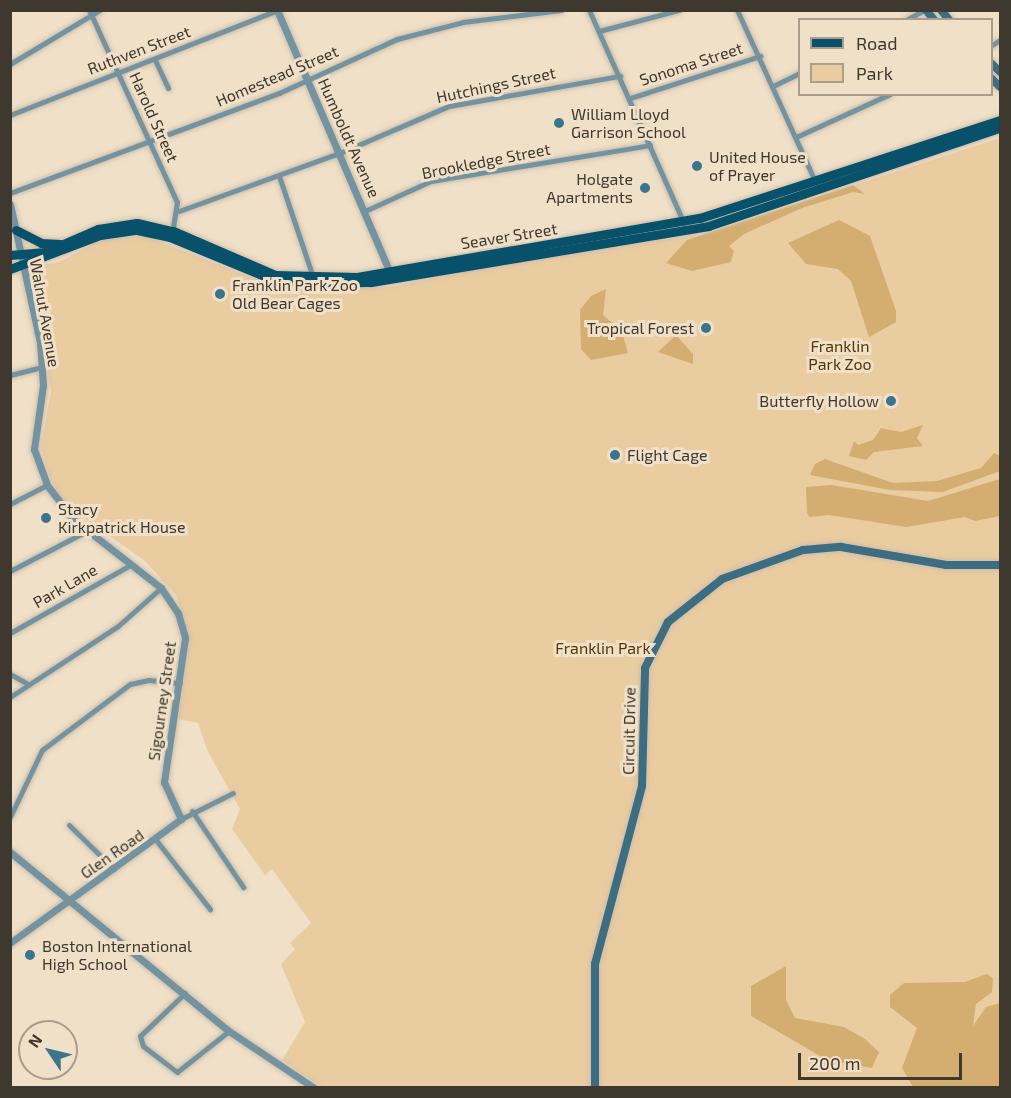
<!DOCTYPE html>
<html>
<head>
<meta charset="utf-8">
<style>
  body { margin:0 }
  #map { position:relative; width:1011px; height:1098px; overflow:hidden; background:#f0e0c8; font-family:"Exo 2",sans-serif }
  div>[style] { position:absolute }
  .green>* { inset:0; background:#eacca1 }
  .forest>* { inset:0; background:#d4ad71 }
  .roads { filter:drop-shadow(0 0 2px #cdbea9) drop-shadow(0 0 2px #cdbea9) }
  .minor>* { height:5px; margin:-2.5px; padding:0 2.5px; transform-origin:2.5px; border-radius:2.5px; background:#7493a1 }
  .tertiary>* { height:7px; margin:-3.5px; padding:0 3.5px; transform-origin:3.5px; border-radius:3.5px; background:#7493a1 }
  .secondary>* { height:8px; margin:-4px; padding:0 4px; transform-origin:4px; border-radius:4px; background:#3d6d81 }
  .primary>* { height:9px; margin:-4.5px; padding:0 4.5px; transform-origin:4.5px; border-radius:4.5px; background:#07516a }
  .dots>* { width:16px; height:16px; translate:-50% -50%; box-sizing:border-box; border:3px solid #f0e0c8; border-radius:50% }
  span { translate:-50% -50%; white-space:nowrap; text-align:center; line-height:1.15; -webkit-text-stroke:6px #f0e0c8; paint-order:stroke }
  .street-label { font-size:16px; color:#3f382f }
  .poi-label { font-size:16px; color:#3f382f }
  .left { translate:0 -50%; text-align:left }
  .right { translate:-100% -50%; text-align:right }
  .park-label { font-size:16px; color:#523806 }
  .frame { position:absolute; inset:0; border:12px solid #3f382f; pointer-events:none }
  .legend { position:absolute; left:798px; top:18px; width:195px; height:78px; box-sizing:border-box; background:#f0e0c8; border:2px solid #a99d8b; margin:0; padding:8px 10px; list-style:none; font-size:18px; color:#3f382f }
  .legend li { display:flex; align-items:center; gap:12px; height:30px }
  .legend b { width:30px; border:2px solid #a99d8b }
  .north { position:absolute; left:18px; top:1020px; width:60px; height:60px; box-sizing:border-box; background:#f0e0c8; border:2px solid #a99d8b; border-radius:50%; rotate:305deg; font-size:16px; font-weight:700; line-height:24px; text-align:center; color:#3f382f }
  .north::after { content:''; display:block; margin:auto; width:21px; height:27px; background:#3a758d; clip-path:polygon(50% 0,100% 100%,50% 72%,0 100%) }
  .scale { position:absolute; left:798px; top:1053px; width:164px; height:27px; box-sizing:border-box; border:3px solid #3f382f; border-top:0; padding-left:8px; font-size:18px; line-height:21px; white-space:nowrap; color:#3f382f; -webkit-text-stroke:4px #f0e0c8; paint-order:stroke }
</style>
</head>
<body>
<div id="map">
  <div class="green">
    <i style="clip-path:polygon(1000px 138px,1000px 1087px,322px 1088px,282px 1060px,305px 1022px,281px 964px,295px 949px,290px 943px,311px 923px,272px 869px,265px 875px,232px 829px,240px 809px,208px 752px,198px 723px,178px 719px,189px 641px,176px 595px,145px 561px,66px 505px,50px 479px,41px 447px,51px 391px,33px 286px,36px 266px,59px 262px,103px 239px,145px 236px,278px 288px,389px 287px,553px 254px,700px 235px)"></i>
  </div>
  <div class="forest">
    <i style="clip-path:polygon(853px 185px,865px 194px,853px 192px,802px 208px,744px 234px,729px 246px,734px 251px,731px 262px,692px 271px,666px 263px,687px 240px)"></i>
    <i style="clip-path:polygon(839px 220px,870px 236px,896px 311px,896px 322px,869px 337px,851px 281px,838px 269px,806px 264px,788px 243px)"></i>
    <i style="clip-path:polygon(606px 289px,603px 315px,622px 331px,628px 353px,591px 360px,581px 349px,580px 310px,591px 296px)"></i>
    <i style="clip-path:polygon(676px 335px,693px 354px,693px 364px,658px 352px)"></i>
    <i style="clip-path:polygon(923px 425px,917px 438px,923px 446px,874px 452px,866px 460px,849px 456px,854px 441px,858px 445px,873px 440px,881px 428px,901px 432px)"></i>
    <i style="clip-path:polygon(994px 453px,1000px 456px,1000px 471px,943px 492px,890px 490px,810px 475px,815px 464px,825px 459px,893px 483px,937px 481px,981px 468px)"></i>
    <i style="clip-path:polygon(1000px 479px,1000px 516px,975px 521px,965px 517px,906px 527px,829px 515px,809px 517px,807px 512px,806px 487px,831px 485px,928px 501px)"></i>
    <i style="clip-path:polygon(786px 966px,786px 1000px,795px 1018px,844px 1027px,865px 1039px,879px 1052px,872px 1068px,827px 1060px,751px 1016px,751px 986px)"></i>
    <i style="clip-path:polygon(987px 974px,993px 978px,992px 992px,976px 1004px,973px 1026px,986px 1007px,1000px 1003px,1000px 1087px,913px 1087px,902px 1068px,917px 1028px,890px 1007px,890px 995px,904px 983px,965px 982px)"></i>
  </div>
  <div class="roads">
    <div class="minor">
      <i style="left:89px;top:10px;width:211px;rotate:65.4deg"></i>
      <i style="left:177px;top:202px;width:31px;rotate:99deg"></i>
      <i style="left:589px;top:10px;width:233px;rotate:66deg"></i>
      <i style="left:737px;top:10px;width:188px;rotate:65.5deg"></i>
      <i style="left:906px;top:20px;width:21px;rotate:-29deg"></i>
      <i style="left:599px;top:31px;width:83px;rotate:-14.7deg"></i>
      <i style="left:992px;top:45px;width:9px;rotate:-32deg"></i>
      <i style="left:155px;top:60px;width:31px;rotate:65deg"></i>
      <i style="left:10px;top:64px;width:105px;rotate:-31deg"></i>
      <i style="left:775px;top:85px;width:28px;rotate:-26deg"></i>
      <i style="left:630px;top:98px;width:137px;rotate:-17.9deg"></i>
      <i style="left:10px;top:115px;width:288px;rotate:-21.4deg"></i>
      <i style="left:796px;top:137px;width:103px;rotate:-24.6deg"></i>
      <i style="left:279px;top:176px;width:107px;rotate:71.4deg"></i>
      <i style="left:10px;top:193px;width:287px;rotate:-20.4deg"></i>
      <i style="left:279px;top:93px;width:130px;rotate:-24.6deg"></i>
      <i style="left:397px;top:39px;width:68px;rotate:-14.4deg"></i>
      <i style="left:463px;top:22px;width:99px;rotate:-7deg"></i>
      <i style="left:367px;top:210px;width:70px;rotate:-24.4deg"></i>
      <i style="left:431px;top:181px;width:222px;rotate:-9.3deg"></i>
      <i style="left:179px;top:211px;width:173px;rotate:-19.9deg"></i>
      <i style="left:342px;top:152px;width:116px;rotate:-23.3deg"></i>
      <i style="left:449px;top:106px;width:174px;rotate:-10deg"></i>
      <i style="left:10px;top:375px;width:33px;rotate:-14deg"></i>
      <i style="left:10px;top:504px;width:42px;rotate:-27.2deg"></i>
      <i style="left:10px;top:571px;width:87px;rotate:-27.5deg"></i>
      <i style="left:10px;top:633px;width:140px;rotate:-29.5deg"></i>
      <i style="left:10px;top:674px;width:21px;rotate:29deg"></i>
      <i style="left:10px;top:697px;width:129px;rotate:-33.3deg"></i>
      <i style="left:118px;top:626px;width:57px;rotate:-41.5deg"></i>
      <i style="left:192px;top:811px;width:92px;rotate:56.1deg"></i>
      <i style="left:10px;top:817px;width:74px;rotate:-64.5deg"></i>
      <i style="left:42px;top:750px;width:110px;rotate:-36.9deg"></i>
      <i style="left:130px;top:684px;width:19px;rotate:-12deg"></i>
      <i style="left:149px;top:680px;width:31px;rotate:6deg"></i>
      <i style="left:181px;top:819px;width:58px;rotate:-26.6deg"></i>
      <i style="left:69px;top:825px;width:63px;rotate:44.4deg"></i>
      <i style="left:156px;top:840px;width:88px;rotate:52deg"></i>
      <i style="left:185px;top:993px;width:62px;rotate:136.3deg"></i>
      <i style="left:140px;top:1036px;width:10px;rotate:73deg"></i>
      <i style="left:143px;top:1046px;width:43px;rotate:37.4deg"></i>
      <i style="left:177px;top:1072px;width:66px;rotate:-38.3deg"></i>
    </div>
    <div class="tertiary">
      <i style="left:277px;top:10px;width:288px;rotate:66.7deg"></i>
      <i style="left:10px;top:204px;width:142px;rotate:77.8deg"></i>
      <i style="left:40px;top:343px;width:42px;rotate:85.9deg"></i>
      <i style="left:43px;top:385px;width:65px;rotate:98deg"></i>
      <i style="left:34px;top:449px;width:38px;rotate:70deg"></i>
      <i style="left:47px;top:485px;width:43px;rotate:52.6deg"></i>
      <i style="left:73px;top:519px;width:112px;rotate:38.1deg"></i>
      <i style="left:161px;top:588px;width:30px;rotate:56deg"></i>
      <i style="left:178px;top:613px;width:26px;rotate:74deg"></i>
      <i style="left:185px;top:638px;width:146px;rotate:98.3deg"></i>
      <i style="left:164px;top:782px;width:41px;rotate:65.3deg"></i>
      <i style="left:181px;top:819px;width:211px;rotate:144.1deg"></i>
      <i style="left:10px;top:852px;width:283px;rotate:39.3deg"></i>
      <i style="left:229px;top:1031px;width:102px;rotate:33.8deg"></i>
    </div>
    <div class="secondary">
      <i style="left:926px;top:10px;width:13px;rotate:51deg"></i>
      <i style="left:941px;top:10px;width:13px;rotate:51deg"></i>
      <i style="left:992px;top:64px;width:11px;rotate:45deg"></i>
      <i style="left:992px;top:79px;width:11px;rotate:45deg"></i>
      <i style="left:595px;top:1088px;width:124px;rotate:-90deg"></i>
      <i style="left:595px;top:964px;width:184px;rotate:-75.2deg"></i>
      <i style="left:642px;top:786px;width:118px;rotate:-88.5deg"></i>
      <i style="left:645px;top:668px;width:51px;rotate:-63.4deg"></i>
      <i style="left:668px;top:622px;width:69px;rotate:-38.5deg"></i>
      <i style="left:722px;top:579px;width:86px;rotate:-19.7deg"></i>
      <i style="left:803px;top:550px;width:38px;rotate:-5deg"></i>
      <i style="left:841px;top:547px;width:107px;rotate:9.7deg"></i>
      <i style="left:946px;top:565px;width:54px"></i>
    </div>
    <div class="primary">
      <i style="left:16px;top:230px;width:28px;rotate:27deg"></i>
      <i style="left:41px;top:243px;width:19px;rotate:3deg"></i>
      <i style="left:10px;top:255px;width:35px;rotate:-5deg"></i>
      <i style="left:45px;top:252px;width:58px;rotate:-23.5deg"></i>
      <i style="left:98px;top:229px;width:39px;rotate:-9deg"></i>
      <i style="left:137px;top:223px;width:37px;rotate:13deg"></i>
      <i style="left:173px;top:231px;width:111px;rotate:23.3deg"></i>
      <i style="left:275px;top:275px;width:82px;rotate:1.4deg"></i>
      <i style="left:357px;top:277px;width:348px;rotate:-9.8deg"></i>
      <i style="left:700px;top:218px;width:316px;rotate:-18.1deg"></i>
      <i style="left:10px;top:269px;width:96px;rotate:-20.7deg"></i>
      <i style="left:100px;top:235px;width:37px;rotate:-8deg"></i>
      <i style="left:137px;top:230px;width:34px;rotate:12deg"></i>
      <i style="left:170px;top:237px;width:120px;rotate:22.5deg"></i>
      <i style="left:281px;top:283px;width:90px;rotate:-0.6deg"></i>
      <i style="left:371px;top:282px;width:342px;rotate:-9.4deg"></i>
      <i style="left:708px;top:226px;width:308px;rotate:-18.6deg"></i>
    </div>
  </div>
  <div class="dots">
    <i style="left:559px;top:123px;background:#3a758d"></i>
    <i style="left:697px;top:166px;background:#3a758d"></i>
    <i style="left:645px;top:188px;background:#3a758d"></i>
    <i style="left:220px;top:294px;background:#3a758d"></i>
    <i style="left:706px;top:328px;background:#3a758d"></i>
    <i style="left:891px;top:401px;background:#3a758d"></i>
    <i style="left:615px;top:455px;background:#3a758d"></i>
    <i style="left:46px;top:518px;background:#3a758d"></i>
    <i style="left:30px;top:955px;background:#3a758d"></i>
  </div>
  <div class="street-label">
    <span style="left:139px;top:50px;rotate:-21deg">Ruthven Street</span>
    <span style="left:691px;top:64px;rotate:-18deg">Sonoma Street</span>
    <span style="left:277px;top:76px;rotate:-23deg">Homestead Street</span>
    <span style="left:496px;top:85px;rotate:-12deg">Hutchings Street</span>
    <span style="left:154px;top:117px;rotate:66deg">Harold Street</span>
    <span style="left:349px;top:138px;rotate:66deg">Humboldt Avenue</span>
    <span style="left:486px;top:161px;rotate:-11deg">Brookledge Street</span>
    <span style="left:509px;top:236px;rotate:-9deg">Seaver Street</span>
    <span style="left:45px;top:313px;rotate:80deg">Walnut Avenue</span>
    <span style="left:65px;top:586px;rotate:-30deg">Park Lane</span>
    <span style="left:162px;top:701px;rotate:-82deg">Sigourney Street</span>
    <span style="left:629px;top:731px;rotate:-89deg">Circuit Drive</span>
    <span style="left:112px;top:854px;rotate:-35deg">Glen Road</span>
  </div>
  <div class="poi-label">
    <span class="left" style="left:571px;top:123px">William Lloyd<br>Garrison School</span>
    <span class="left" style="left:709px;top:166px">United House<br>of Prayer</span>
    <span class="right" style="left:633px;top:188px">Holgate<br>Apartments</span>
    <span class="left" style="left:232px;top:294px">Franklin Park Zoo<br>Old Bear Cages</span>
    <span class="right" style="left:694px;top:328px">Tropical Forest</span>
    <span class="right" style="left:879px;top:401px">Butterfly Hollow</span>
    <span class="left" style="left:627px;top:455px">Flight Cage</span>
    <span class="left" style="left:58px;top:518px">Stacy<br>Kirkpatrick House</span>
    <span class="left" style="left:42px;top:955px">Boston International<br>High School</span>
  </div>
  <div class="park-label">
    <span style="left:840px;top:355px">Franklin<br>Park Zoo</span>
    <span style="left:603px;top:648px">Franklin Park</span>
  </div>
  <div class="frame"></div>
  <ul class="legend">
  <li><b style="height:8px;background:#07516a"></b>Road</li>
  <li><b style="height:16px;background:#eacca1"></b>Park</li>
  </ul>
  <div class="north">N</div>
  <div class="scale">200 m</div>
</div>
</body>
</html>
